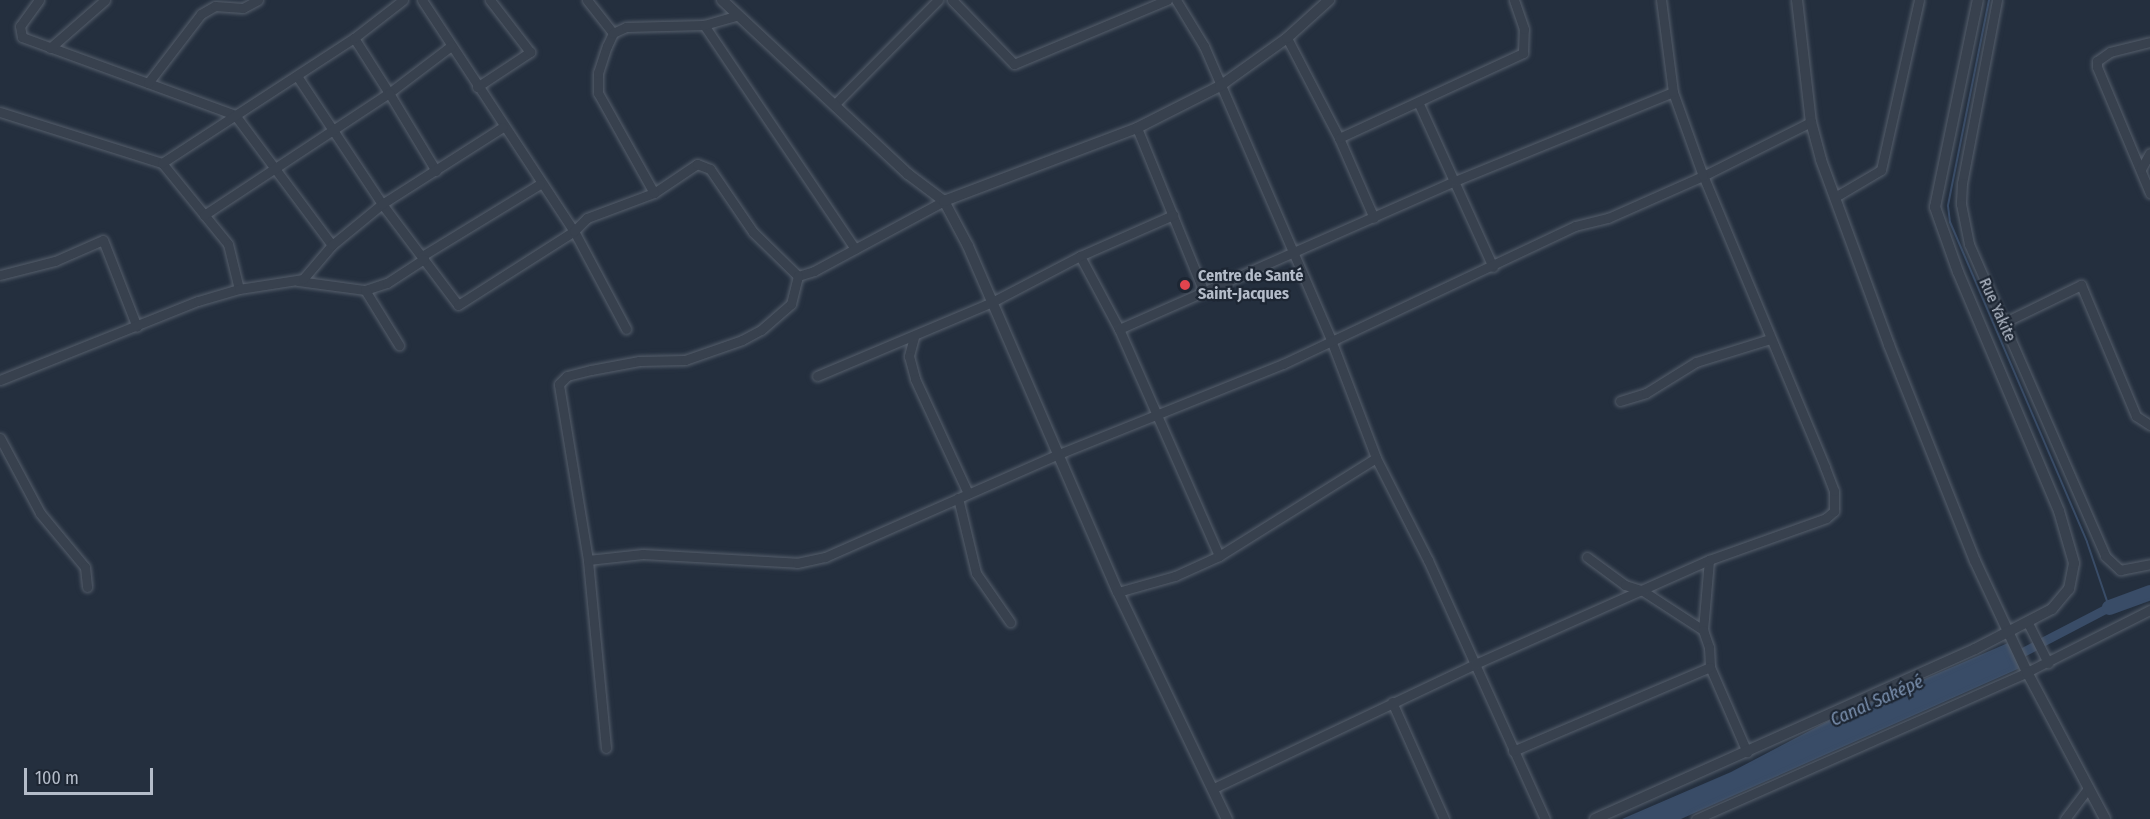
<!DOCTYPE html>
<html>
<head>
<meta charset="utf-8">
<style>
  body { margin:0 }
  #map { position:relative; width:2150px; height:819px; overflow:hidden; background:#242f3e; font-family:"Fira Sans Condensed",sans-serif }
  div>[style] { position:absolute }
  .water>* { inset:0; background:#394c67 }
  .stream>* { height:2px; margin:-1px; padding:0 1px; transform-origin:1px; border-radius:1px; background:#394c67 }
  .canal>* { height:9px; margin:-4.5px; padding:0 4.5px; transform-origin:4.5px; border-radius:4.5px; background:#394c67 }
  .river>* { height:15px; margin:-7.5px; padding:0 7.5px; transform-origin:7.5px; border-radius:7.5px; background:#394c67 }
  .roads { filter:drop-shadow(0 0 2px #565f6c) drop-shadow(0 0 2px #565f6c) }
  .minor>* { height:9px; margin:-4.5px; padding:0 4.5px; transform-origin:4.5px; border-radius:4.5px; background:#38414e }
  .tertiary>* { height:10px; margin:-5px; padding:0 5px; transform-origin:5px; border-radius:5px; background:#38414e }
  .dots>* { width:16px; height:16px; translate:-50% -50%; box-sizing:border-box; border:3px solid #1d2633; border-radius:50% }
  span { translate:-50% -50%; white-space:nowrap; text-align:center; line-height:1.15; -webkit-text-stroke:4.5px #1d2633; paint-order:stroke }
  .poi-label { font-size:16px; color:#b4bcc9; font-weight:700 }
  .left { translate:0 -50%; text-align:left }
  .street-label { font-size:16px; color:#b4bcc9 }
  .water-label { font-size:18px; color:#7c92b1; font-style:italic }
  .scale { position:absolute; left:24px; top:768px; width:129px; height:27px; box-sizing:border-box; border:3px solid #b4bcc9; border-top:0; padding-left:8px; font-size:18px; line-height:21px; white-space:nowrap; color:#b4bcc9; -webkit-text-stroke:4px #1d2633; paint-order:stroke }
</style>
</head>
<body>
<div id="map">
  <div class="water">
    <i style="clip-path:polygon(2008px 643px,2020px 668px,1681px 819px,1622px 819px,1731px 772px,1834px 718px)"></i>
  </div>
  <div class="stream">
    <i style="left:1989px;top:0;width:210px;rotate:101.3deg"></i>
    <i style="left:1948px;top:206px;width:16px;rotate:83deg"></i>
    <i style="left:1950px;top:222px;width:348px;rotate:66.8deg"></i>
    <i style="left:2087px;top:542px;width:69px;rotate:71.3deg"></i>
  </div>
  <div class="canal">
    <i style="left:2013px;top:657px;width:108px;rotate:-27.5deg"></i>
  </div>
  <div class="river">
    <i style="left:2109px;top:607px;width:44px;rotate:-20.1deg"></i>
  </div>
  <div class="roads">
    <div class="minor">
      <i style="left:39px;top:0;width:32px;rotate:126deg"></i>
      <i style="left:20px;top:26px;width:11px;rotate:80deg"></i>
      <i style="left:22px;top:37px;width:227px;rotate:20.1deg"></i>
      <i style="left:235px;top:115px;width:162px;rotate:53.3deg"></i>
      <i style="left:422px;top:0;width:277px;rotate:56.7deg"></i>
      <i style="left:574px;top:231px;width:111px;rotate:62deg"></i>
      <i style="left:587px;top:0;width:42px;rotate:51.8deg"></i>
      <i style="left:952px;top:0;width:89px;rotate:45.9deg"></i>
      <i style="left:1014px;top:64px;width:166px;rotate:-22.7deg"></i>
      <i style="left:1176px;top:0;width:54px;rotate:58.7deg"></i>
      <i style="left:1204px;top:46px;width:320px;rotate:66.6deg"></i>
      <i style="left:1331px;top:340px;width:126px;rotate:69.1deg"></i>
      <i style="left:1376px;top:458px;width:114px;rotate:63deg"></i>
      <i style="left:1428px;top:560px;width:284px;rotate:65.7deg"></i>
      <i style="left:1997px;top:0;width:186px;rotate:100.8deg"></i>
      <i style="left:1962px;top:183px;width:21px;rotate:93deg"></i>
      <i style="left:1961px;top:204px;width:41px;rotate:78.7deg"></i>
      <i style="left:1969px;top:244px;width:340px;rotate:66.4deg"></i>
      <i style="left:2105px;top:556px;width:21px;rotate:43deg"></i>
      <i style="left:2120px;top:570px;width:31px;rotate:-11deg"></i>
      <i style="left:704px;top:25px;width:270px;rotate:56deg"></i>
      <i style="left:354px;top:38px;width:65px;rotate:57.5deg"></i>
      <i style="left:389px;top:93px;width:78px;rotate:-37.2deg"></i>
      <i style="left:1287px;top:38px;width:113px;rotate:62.5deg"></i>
      <i style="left:1339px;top:138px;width:87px;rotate:66.4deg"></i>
      <i style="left:2150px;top:42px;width:41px;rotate:166deg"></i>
      <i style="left:2110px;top:52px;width:16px;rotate:145deg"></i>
      <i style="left:2097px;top:61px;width:6px;rotate:90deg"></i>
      <i style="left:2097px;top:67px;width:137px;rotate:67.2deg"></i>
      <i style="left:50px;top:48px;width:73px;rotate:-41.1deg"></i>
      <i style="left:297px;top:76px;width:154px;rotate:56.4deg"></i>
      <i style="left:382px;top:204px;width:126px;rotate:53deg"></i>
      <i style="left:458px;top:305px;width:138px;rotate:-32.5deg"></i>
      <i style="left:574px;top:231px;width:18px;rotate:-45deg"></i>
      <i style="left:587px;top:218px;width:72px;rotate:-20.5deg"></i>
      <i style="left:654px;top:193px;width:52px;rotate:-34deg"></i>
      <i style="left:697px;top:164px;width:14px;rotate:21deg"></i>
      <i style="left:710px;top:169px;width:76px;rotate:55.7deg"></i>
      <i style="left:753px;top:232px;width:63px;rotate:44.4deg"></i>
      <i style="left:798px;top:276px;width:17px;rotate:-17deg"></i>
      <i style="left:814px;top:271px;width:148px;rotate:-28.3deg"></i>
      <i style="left:148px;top:83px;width:87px;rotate:-52.5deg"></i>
      <i style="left:201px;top:14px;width:16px;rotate:-30deg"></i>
      <i style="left:215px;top:6px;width:28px;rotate:4deg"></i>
      <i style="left:243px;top:8px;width:17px;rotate:-28deg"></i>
      <i style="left:477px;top:87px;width:64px;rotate:-33.4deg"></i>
      <i style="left:530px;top:52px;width:66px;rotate:-127.6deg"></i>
      <i style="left:1419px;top:104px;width:179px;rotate:65.6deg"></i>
      <i style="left:834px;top:105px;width:148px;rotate:-45.3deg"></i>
      <i style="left:0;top:112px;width:170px;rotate:17.5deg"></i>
      <i style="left:162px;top:163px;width:104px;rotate:50.8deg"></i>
      <i style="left:228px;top:244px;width:46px;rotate:76.3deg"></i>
      <i style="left:1137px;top:128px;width:177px;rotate:67.8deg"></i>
      <i style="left:1339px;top:138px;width:203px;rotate:-24.8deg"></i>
      <i style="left:1523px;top:53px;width:24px;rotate:-88deg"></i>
      <i style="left:1524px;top:29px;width:31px;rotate:-109deg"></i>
      <i style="left:162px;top:163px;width:229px;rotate:-33.1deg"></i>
      <i style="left:354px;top:38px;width:62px;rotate:-37.8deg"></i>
      <i style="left:2141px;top:169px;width:18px;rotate:-61deg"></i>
      <i style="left:654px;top:193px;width:115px;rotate:-119.2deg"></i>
      <i style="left:598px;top:93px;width:20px;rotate:-90deg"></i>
      <i style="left:598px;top:73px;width:28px;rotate:-72deg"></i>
      <i style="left:607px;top:46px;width:14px;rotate:-65deg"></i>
      <i style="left:613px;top:33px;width:14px;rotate:-25deg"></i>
      <i style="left:626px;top:27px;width:78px;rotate:-1.5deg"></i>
      <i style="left:704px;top:25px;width:35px;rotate:-16deg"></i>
      <i style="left:1835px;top:197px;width:53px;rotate:-30.4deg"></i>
      <i style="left:1881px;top:170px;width:174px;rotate:-77.4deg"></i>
      <i style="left:204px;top:215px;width:222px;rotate:-33.4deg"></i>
      <i style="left:389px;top:93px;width:91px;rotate:58.9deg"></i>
      <i style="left:422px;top:256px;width:138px;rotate:-31.4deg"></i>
      <i style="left:1080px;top:256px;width:83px;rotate:61.9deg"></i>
      <i style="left:1119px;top:329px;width:248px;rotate:66.2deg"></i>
      <i style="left:0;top:275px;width:57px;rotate:-14.3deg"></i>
      <i style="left:55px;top:261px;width:52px;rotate:-23.6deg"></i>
      <i style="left:103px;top:240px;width:93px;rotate:68.7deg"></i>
      <i style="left:298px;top:281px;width:68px;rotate:7.7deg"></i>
      <i style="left:365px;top:290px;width:23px;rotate:-18deg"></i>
      <i style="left:387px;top:283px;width:44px;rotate:-33deg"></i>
      <i style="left:365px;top:290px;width:65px;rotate:58.3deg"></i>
      <i style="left:2003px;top:323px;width:87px;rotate:-26deg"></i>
      <i style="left:2081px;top:285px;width:142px;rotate:67.2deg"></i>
      <i style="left:2136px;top:416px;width:17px;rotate:33deg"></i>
      <i style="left:1119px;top:329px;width:367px;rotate:-23.8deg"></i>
      <i style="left:1455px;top:181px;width:235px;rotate:-22.2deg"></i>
      <i style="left:914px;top:337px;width:20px;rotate:105deg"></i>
      <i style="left:909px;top:356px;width:24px;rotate:75deg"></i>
      <i style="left:915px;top:379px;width:126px;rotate:65.1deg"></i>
      <i style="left:817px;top:376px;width:190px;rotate:-22.9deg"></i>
      <i style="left:992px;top:302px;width:99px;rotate:-27.6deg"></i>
      <i style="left:1080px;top:256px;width:102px;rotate:-23.8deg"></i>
      <i style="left:0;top:380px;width:213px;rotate:-21.8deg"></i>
      <i style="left:198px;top:301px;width:43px;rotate:-16.3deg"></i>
      <i style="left:239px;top:289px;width:65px;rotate:-8.9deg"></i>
      <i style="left:303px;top:279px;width:45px;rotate:-49.5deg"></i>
      <i style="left:332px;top:245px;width:65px;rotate:-39.4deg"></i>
      <i style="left:382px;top:204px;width:143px;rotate:-32.5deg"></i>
      <i style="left:1620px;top:401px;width:27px;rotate:-17deg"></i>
      <i style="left:1646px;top:393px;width:59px;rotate:-31.8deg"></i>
      <i style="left:1696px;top:362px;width:77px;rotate:-17.3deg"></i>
      <i style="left:0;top:438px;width:85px;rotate:61.9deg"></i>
      <i style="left:40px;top:513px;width:70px;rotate:50.2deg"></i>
      <i style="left:85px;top:567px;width:20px;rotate:84deg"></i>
      <i style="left:958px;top:498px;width:77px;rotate:76.5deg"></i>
      <i style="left:976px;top:573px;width:60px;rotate:55.2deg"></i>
      <i style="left:1587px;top:557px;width:47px;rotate:36.4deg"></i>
      <i style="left:1625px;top:585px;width:19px;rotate:18deg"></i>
      <i style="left:1643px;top:591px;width:72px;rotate:33deg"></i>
      <i style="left:588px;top:560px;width:55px;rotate:-6.2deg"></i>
      <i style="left:643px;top:554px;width:154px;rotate:3.3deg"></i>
      <i style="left:797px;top:563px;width:29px;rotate:-12deg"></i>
      <i style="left:825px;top:557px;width:256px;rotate:-23.8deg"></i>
      <i style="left:1059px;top:454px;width:241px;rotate:-21.9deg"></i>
      <i style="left:1283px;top:364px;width:323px;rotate:-25.3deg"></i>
      <i style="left:1575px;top:226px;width:34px;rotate:-14deg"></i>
      <i style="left:1608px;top:218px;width:104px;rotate:-23.9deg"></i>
      <i style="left:1703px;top:176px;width:121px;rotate:-26.6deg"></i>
      <i style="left:1709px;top:560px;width:70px;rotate:94.9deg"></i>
      <i style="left:1703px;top:630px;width:18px;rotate:71deg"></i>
      <i style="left:1709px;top:647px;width:20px;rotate:87deg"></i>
      <i style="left:1710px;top:667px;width:93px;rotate:66.5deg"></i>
      <i style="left:1118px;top:592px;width:59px;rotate:-15.7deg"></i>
      <i style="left:1175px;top:576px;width:48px;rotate:-24.4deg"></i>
      <i style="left:1219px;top:556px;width:185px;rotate:-32deg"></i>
      <i style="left:2028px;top:623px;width:45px;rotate:63.4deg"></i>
      <i style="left:1392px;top:702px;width:128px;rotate:66deg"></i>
      <i style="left:606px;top:748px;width:189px;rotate:-95.5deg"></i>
      <i style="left:588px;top:560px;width:178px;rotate:-99.4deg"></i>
      <i style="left:559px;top:384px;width:11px;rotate:-45deg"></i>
      <i style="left:567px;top:376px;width:25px;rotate:-14deg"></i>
      <i style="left:591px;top:370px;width:49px;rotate:-10.6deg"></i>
      <i style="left:639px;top:361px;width:46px;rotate:-1.2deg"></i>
      <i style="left:685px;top:360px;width:60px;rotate:-19.3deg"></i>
      <i style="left:742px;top:340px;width:21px;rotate:-28deg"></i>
      <i style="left:761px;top:330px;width:40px;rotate:-41deg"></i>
      <i style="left:791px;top:304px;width:29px;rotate:-76deg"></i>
      <i style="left:1513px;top:751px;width:214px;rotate:-23.1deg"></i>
      <i style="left:1214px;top:788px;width:289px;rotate:-25.4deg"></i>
      <i style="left:1475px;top:664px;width:256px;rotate:-24deg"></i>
      <i style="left:1709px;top:560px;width:124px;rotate:-19.7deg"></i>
      <i style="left:1826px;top:518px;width:11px;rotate:-41deg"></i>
      <i style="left:1834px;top:511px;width:20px;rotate:-90deg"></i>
      <i style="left:1834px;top:491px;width:26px;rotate:-111deg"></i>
      <i style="left:1825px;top:467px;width:316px;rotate:-112.7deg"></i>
      <i style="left:1703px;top:176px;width:89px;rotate:-109.7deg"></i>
      <i style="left:1673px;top:92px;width:93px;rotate:-97.4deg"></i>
      <i style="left:1696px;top:819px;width:362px;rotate:-23.9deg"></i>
      <i style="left:2027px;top:672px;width:138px;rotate:-26.8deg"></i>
      <i style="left:2065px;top:819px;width:38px;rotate:-53deg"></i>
    </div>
    <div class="tertiary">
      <i style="left:722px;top:0;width:255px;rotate:43.1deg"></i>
      <i style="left:908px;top:174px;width:45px;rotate:36.9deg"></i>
      <i style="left:944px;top:201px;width:51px;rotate:61.9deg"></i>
      <i style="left:968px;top:246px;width:377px;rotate:66.6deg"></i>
      <i style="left:1118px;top:592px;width:252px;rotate:64.4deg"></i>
      <i style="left:1797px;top:0;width:123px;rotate:83.5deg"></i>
      <i style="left:1811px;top:122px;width:39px;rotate:75deg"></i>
      <i style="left:1821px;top:160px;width:197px;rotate:69.8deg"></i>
      <i style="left:1889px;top:345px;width:232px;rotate:68.3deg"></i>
      <i style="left:1975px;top:561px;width:123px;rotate:64.9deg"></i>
      <i style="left:2027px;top:672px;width:166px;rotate:62deg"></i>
      <i style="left:944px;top:201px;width:206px;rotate:-20.7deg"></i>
      <i style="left:1137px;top:128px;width:93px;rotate:-26.8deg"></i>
      <i style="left:1220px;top:86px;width:82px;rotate:-35.6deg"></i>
      <i style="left:1287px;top:38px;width:57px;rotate:-42.1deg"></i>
      <i style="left:1595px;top:819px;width:416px;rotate:-24.1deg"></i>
      <i style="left:1975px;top:649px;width:87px;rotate:-27.5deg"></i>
      <i style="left:2052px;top:609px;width:26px;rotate:-50deg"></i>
      <i style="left:2069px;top:589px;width:26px;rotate:-79deg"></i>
      <i style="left:2074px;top:563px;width:54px;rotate:-106.1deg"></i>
      <i style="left:2059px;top:511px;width:259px;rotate:-112.9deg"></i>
      <i style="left:1958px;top:272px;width:69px;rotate:-109.5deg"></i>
      <i style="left:1935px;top:207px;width:211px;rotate:-78.3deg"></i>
    </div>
  </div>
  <div class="dots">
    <i style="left:1185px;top:285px;background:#e0444e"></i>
  </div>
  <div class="poi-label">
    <span class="left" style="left:1198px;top:285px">Centre de Santé<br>Saint-Jacques</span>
  </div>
  <div class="street-label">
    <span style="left:1997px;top:310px;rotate:66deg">Rue Yakite</span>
  </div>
  <div class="water-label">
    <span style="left:1877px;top:701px;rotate:-24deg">Canal Saképé</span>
  </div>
  <div class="scale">100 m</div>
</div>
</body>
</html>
